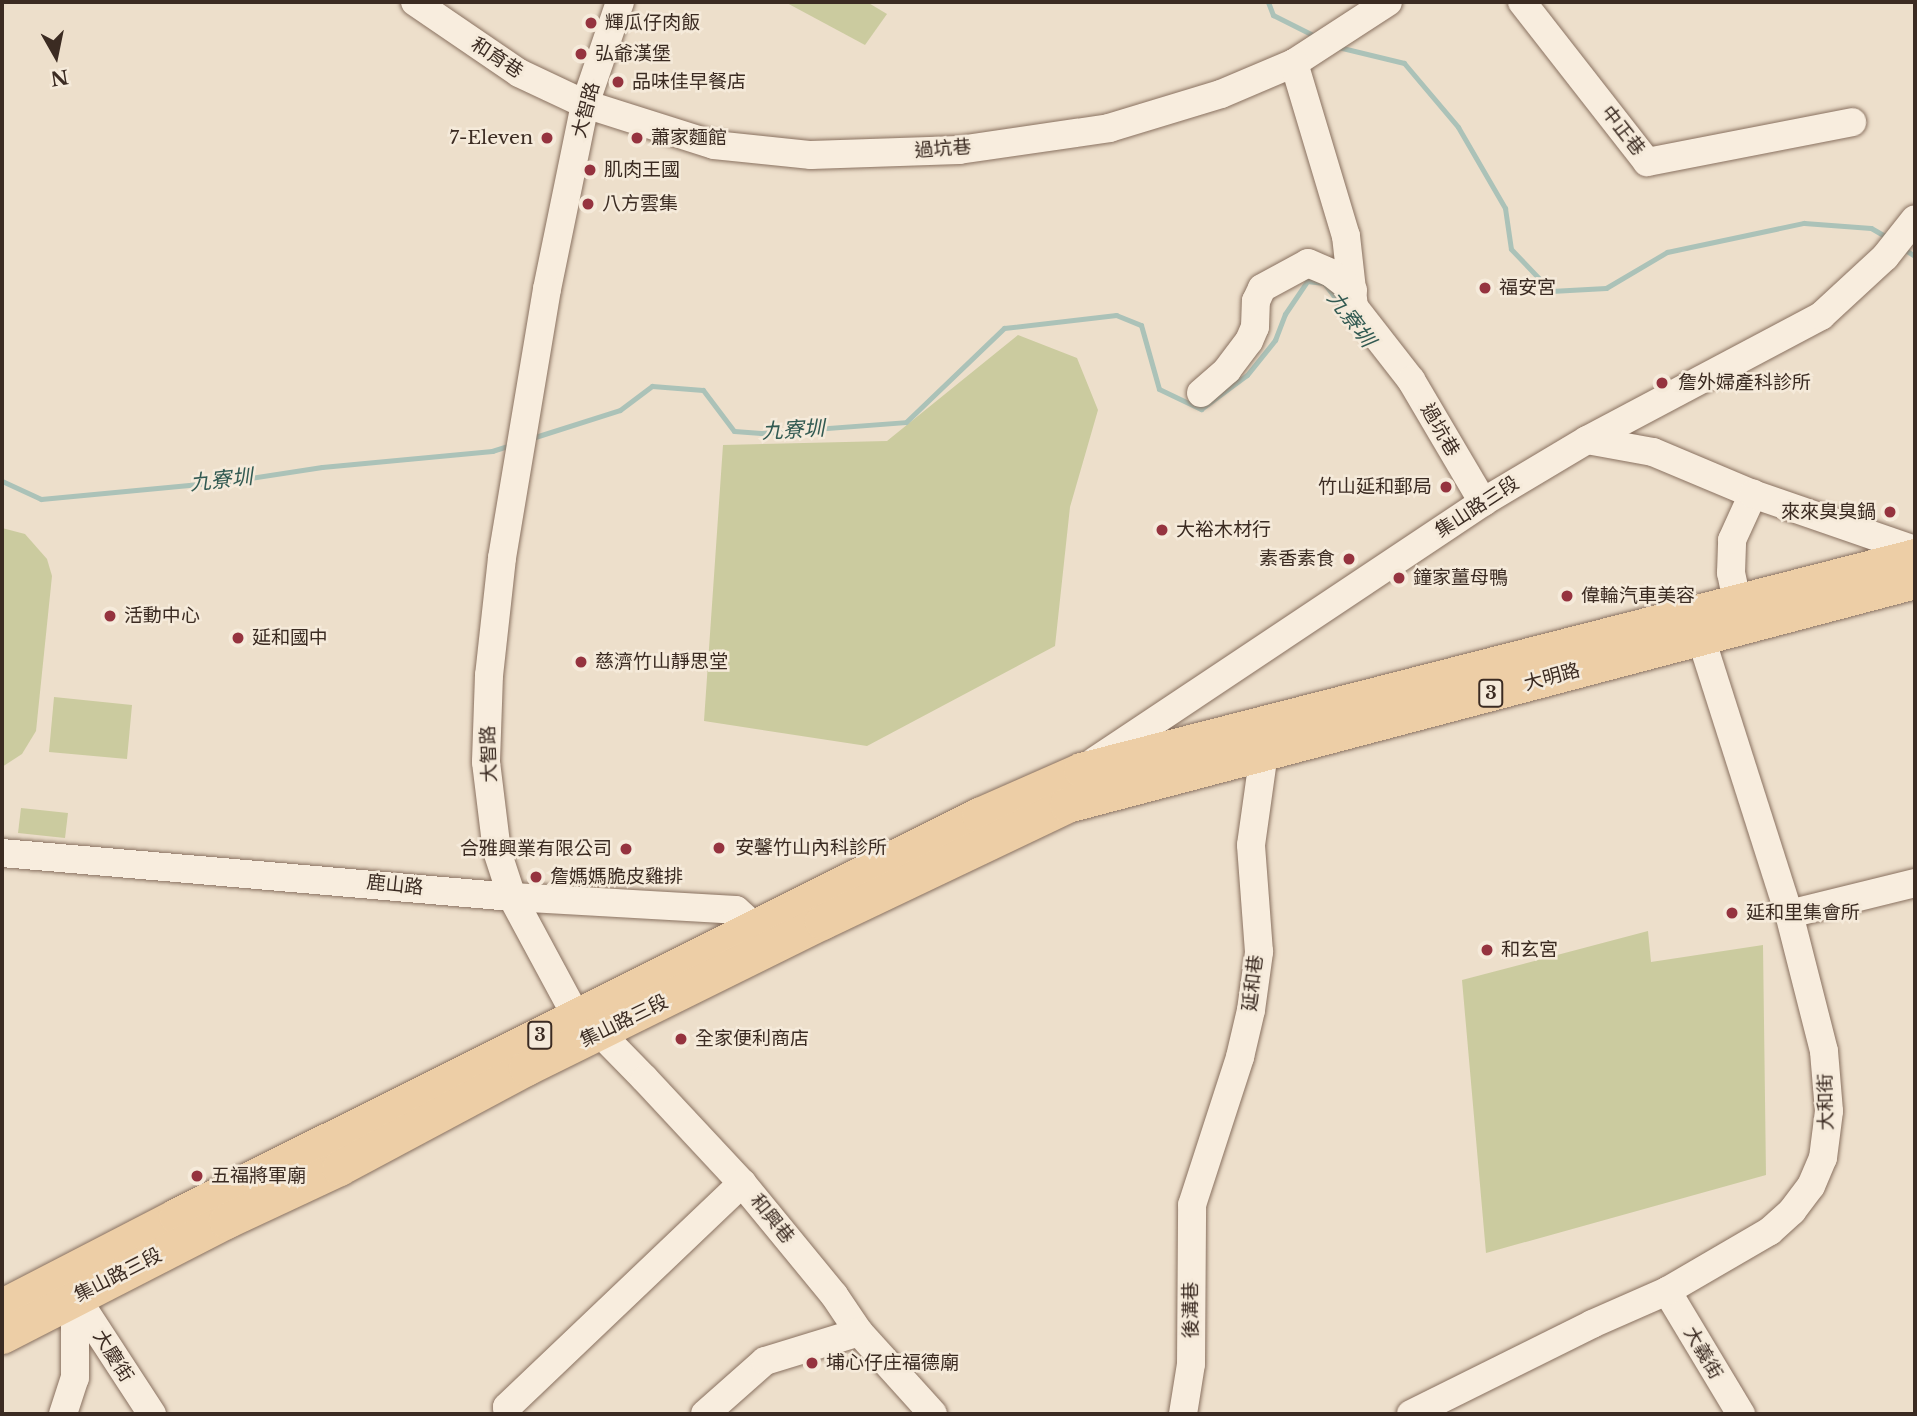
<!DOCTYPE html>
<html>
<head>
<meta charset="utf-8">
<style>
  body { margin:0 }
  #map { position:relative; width:1917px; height:1416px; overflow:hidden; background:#eddfcb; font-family:"Libre Baskerville","Noto Sans TC",serif }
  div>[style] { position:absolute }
  .green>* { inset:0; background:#cbcb9f }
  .stream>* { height:5px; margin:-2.5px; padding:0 2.5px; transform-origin:2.5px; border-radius:2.5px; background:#abc2b8 }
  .roads { filter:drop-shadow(0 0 2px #897160) drop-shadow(0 0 2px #897160) }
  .minor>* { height:28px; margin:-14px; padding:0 14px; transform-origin:14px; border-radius:14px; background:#f8edde }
  .major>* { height:35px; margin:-17.5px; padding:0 17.5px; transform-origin:17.5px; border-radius:17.5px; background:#edcea6 }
  .dots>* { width:19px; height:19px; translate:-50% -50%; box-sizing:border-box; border:4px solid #f5eada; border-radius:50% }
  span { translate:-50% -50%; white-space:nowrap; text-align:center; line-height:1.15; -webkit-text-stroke:5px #f5eada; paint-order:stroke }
  .shield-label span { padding:2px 5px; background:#f5eada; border:2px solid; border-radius:5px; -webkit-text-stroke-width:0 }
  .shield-label { font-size:18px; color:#3b2b22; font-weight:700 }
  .poi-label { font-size:19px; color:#3b2b22 }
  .left { translate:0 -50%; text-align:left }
  .right { translate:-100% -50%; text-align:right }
  .street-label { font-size:19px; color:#3b2b22 }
  .water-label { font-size:21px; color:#325a52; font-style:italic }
  .frame { position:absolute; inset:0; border:4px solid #3b2b22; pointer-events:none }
  .north { position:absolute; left:21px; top:21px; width:70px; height:70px; -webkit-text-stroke:5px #f5eada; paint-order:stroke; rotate:171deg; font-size:19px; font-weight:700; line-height:28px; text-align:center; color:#3b2b22 }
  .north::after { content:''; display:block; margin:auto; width:24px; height:32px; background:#3b2b22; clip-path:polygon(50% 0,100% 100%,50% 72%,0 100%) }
</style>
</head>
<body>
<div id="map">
  <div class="green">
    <i style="clip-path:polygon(785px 2px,867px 2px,887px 14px,865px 45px)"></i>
    <i style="clip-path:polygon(1018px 335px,1077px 358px,1098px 410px,1070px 507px,1055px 646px,867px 746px,704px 721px,723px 445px,887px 441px)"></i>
    <i style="clip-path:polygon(2px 528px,25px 534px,47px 559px,52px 576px,36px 731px,22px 754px,2px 767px)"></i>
    <i style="clip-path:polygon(54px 697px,132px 705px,127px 759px,49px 752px)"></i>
    <i style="clip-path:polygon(21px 808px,68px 813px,65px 838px,18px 833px)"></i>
    <i style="clip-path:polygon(1648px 931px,1651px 962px,1763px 945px,1766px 1175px,1486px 1253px,1462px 980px)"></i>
  </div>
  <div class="stream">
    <i style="left:1268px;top:2px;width:14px;rotate:69deg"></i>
    <i style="left:1273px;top:15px;width:49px;rotate:26.6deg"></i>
    <i style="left:1338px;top:47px;width:68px;rotate:13.6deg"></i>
    <i style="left:1404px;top:63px;width:84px;rotate:49.8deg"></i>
    <i style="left:1458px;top:127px;width:94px;rotate:59.9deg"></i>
    <i style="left:1505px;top:208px;width:41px;rotate:81.7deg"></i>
    <i style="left:1511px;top:249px;width:58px;rotate:46.4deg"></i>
    <i style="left:1551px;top:291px;width:55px;rotate:-3.1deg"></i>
    <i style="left:1606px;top:288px;width:71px;rotate:-30.5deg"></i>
    <i style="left:1667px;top:252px;width:140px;rotate:-12deg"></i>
    <i style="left:1804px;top:223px;width:67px;rotate:4.3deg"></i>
    <i style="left:1871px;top:228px;width:20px;rotate:30deg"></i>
    <i style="left:1902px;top:248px;width:15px;rotate:32deg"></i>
    <i style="left:532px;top:438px;width:92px;rotate:-17.7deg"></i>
    <i style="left:620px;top:410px;width:40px;rotate:-37deg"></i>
    <i style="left:652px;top:386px;width:51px;rotate:4.5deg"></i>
    <i style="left:703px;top:390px;width:51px;rotate:52.9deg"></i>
    <i style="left:734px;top:431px;width:27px;rotate:4deg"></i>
    <i style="left:761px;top:433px;width:145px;rotate:-4.3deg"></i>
    <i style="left:906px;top:422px;width:136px;rotate:-43.8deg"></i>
    <i style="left:1004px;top:328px;width:113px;rotate:-6.6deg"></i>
    <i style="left:1116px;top:315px;width:27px;rotate:22deg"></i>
    <i style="left:1141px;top:325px;width:66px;rotate:74.3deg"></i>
    <i style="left:1159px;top:389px;width:47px;rotate:25.5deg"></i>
    <i style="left:1201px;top:409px;width:57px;rotate:-36.5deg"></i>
    <i style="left:1247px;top:375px;width:45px;rotate:-51.3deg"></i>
    <i style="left:1275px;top:340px;width:28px;rotate:-69deg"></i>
    <i style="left:1285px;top:314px;width:40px;rotate:-56deg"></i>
    <i style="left:1307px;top:281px;width:17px;rotate:7deg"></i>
    <i style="left:1324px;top:283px;width:31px;rotate:53deg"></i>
    <i style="left:2px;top:481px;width:43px;rotate:24.8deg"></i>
    <i style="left:41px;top:499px;width:191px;rotate:-5.4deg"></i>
    <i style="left:231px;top:481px;width:92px;rotate:-8.7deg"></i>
    <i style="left:322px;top:467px;width:171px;rotate:-5.4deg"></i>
    <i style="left:492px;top:451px;width:22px;rotate:-18deg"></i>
  </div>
  <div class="roads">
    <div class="minor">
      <i style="left:415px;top:2px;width:126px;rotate:34.3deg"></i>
      <i style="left:519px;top:73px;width:73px;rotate:25.2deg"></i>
      <i style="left:585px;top:104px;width:135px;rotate:17.6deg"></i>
      <i style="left:714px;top:145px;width:98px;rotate:5.9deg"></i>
      <i style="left:811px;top:155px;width:148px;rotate:-1.9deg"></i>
      <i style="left:959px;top:150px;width:152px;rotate:-8.3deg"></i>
      <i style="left:1109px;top:128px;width:117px;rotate:-16.9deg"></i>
      <i style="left:1221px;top:94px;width:79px;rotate:-23deg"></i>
      <i style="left:1294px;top:63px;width:112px;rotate:-33deg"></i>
      <i style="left:620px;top:2px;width:108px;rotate:108.9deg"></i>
      <i style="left:585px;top:104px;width:189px;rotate:101.6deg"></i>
      <i style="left:547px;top:289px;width:273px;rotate:99.5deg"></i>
      <i style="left:502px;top:558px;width:118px;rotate:96.3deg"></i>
      <i style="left:489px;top:675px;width:87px;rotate:92deg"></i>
      <i style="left:486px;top:762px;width:90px;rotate:83deg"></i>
      <i style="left:497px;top:851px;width:48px;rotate:71.9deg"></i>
      <i style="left:512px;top:897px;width:135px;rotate:61.7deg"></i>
      <i style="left:576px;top:1016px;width:29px;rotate:35deg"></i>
      <i style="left:600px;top:1033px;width:64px;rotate:45.6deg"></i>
      <i style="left:645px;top:1079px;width:142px;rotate:47deg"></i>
      <i style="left:742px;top:1183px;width:145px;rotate:50.6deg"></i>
      <i style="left:834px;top:1295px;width:45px;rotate:56deg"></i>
      <i style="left:859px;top:1332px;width:110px;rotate:47.9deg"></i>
      <i style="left:1522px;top:2px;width:203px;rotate:52deg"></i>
      <i style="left:1647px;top:162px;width:209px;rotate:-11deg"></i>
      <i style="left:1294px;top:63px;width:181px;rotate:73.3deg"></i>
      <i style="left:1346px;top:236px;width:71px;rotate:83.6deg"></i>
      <i style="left:1354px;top:307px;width:93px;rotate:52deg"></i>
      <i style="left:1411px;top:380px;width:142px;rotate:59.5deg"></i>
      <i style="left:1201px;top:393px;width:35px;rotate:-41deg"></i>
      <i style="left:1227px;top:370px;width:36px;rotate:-53deg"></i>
      <i style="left:1249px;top:341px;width:15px;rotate:-67deg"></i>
      <i style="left:1255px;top:327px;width:26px;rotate:-88deg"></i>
      <i style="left:1256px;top:301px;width:14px;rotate:-65deg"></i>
      <i style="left:1262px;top:288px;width:52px;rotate:-28.5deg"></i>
      <i style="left:1308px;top:263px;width:25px;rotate:23deg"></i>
      <i style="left:1331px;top:273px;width:28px;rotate:38deg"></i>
      <i style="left:1587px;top:440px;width:265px;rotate:-27.9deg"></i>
      <i style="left:1821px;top:316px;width:87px;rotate:-42.7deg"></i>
      <i style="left:1885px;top:257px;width:48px;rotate:-51.7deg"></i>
      <i style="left:1737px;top:601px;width:29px;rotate:-102deg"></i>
      <i style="left:1731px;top:573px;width:33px;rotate:-88deg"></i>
      <i style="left:1732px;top:540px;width:51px;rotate:-65.5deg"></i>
      <i style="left:1095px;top:761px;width:467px;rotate:-33.7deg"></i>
      <i style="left:1483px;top:502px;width:121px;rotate:-30.8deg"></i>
      <i style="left:1587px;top:440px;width:67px;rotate:10.3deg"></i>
      <i style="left:1653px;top:452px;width:108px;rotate:22.8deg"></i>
      <i style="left:1753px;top:494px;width:171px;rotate:19.1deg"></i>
      <i style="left:2px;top:853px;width:512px;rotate:4.93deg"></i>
      <i style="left:512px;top:897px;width:224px;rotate:3.3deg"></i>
      <i style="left:736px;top:910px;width:42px;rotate:42.1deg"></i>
      <i style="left:1789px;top:914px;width:130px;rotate:-13.8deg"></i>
      <i style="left:1667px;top:1291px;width:144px;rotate:59deg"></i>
      <i style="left:75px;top:1296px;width:141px;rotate:56.9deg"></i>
      <i style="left:63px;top:1414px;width:38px;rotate:-72deg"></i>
      <i style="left:75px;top:1378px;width:82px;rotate:-90deg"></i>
      <i style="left:75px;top:1296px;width:15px;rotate:-122deg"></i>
      <i style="left:508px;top:1414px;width:7px;rotate:-98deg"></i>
      <i style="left:507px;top:1407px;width:325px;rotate:-43.6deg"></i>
      <i style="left:705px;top:1414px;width:80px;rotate:-41.5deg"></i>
      <i style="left:765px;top:1361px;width:98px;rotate:-17.1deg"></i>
      <i style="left:1183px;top:1414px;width:51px;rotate:-80.9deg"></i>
      <i style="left:1191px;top:1364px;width:159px;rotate:-89.6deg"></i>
      <i style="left:1192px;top:1205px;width:156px;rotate:-72deg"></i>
      <i style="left:1240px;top:1057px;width:48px;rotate:-76.8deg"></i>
      <i style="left:1251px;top:1010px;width:59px;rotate:-82.1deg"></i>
      <i style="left:1259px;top:952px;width:107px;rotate:-94.3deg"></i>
      <i style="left:1251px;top:845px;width:93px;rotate:-82deg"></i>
      <i style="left:1411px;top:1414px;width:202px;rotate:-26.4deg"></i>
      <i style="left:1592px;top:1324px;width:82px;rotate:-23.7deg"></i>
      <i style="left:1667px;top:1291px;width:119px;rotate:-30.2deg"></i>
      <i style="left:1770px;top:1231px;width:30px;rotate:-42deg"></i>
      <i style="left:1792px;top:1211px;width:31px;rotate:-53deg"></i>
      <i style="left:1811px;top:1186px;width:30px;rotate:-67deg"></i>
      <i style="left:1823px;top:1158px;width:47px;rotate:-82.7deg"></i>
      <i style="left:1829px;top:1111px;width:60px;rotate:-94.8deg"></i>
      <i style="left:1824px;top:1051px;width:141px;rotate:-104.3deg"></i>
      <i style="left:1789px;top:914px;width:310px;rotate:-107.7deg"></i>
    </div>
    <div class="major">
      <i style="left:2px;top:1306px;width:196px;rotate:-27.3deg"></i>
      <i style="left:176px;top:1216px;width:898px;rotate:-26.54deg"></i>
      <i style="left:979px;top:815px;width:111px;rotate:-23.8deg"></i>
      <i style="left:1081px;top:770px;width:861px;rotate:-14.39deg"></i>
      <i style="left:2px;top:1336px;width:252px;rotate:-27.2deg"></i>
      <i style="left:226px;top:1221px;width:125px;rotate:-25.1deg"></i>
      <i style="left:339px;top:1168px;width:212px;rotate:-28.1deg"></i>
      <i style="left:526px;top:1068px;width:330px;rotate:-26.3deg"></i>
      <i style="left:822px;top:922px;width:272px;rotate:-25.5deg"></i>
      <i style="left:1067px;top:805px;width:877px;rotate:-14.8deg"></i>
    </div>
  </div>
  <div class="dots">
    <i style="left:591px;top:23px;background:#95333f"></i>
    <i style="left:581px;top:54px;background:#95333f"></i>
    <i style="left:618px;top:82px;background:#95333f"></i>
    <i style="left:547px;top:138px;background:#95333f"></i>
    <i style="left:637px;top:138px;background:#95333f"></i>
    <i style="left:590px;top:170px;background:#95333f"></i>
    <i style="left:588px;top:204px;background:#95333f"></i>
    <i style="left:1485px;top:288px;background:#95333f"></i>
    <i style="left:1662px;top:383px;background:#95333f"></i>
    <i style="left:1446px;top:487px;background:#95333f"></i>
    <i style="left:1890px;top:512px;background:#95333f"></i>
    <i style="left:1162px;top:530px;background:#95333f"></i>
    <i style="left:1349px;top:559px;background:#95333f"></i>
    <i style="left:1399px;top:578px;background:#95333f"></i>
    <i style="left:1567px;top:596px;background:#95333f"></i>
    <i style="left:110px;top:616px;background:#95333f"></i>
    <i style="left:238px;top:638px;background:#95333f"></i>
    <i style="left:581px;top:662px;background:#95333f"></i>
    <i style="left:719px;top:848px;background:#95333f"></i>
    <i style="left:626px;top:849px;background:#95333f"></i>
    <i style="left:536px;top:877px;background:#95333f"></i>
    <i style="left:1732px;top:913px;background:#95333f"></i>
    <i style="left:1487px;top:950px;background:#95333f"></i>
    <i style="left:681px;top:1039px;background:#95333f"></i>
    <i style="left:197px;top:1176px;background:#95333f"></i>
    <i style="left:812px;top:1363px;background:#95333f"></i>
  </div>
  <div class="shield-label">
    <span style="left:1491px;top:693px">3</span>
    <span style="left:540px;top:1035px">3</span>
  </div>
  <div class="poi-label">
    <span class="left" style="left:605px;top:23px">輝瓜仔肉飯</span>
    <span class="left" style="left:595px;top:54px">弘爺漢堡</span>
    <span class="left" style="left:632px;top:82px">品味佳早餐店</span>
    <span class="right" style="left:533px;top:138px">7-Eleven</span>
    <span class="left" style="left:651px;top:138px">蕭家麵館</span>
    <span class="left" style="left:604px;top:170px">肌肉王國</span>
    <span class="left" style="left:602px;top:204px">八方雲集</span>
    <span class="left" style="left:1499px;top:288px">福安宮</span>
    <span class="left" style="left:1678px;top:383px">詹外婦產科診所</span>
    <span class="right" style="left:1432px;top:487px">竹山延和郵局</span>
    <span class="right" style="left:1876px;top:512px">來來臭臭鍋</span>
    <span class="left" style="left:1176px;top:530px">大裕木材行</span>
    <span class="right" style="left:1335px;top:559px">素香素食</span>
    <span class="left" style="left:1413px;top:578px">鐘家薑母鴨</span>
    <span class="left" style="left:1581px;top:596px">偉輪汽車美容</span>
    <span class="left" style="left:124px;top:616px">活動中心</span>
    <span class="left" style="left:252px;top:638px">延和國中</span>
    <span class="left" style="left:595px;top:662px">慈濟竹山靜思堂</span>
    <span class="left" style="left:735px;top:848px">安馨竹山內科診所</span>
    <span class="right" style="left:612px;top:849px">合雅興業有限公司</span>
    <span class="left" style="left:550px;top:877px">詹媽媽脆皮雞排</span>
    <span class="left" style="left:1746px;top:913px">延和里集會所</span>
    <span class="left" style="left:1501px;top:950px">和玄宮</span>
    <span class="left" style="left:695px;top:1039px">全家便利商店</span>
    <span class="left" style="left:211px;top:1176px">五福將軍廟</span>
    <span class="left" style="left:826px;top:1363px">埔心仔庄福德廟</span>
  </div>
  <div class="street-label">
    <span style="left:497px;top:58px;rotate:33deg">和育巷</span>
    <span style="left:586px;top:110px;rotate:-75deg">大智路</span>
    <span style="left:1623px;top:131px;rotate:52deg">中正巷</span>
    <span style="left:943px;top:149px;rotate:-4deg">過坑巷</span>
    <span style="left:1440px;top:430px;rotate:60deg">過坑巷</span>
    <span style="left:1477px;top:507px;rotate:-33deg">集山路三段</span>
    <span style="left:1552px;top:677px;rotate:-15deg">大明路</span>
    <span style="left:489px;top:754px;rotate:-92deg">大智路</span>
    <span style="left:395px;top:885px;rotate:6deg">鹿山路</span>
    <span style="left:1253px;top:983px;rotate:-83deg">延和巷</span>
    <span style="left:624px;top:1021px;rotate:-26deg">集山路三段</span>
    <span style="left:1826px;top:1102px;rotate:-91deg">大和街</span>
    <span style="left:772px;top:1219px;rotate:51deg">和興巷</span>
    <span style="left:118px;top:1275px;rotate:-27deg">集山路三段</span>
    <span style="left:1191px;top:1310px;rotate:-90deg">後溝巷</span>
    <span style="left:1703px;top:1353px;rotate:60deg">大義街</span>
    <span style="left:113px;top:1356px;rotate:58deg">大慶街</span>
  </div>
  <div class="water-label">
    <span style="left:1351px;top:319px;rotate:53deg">九寮圳</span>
    <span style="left:793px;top:430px;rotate:-3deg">九寮圳</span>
    <span style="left:221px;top:480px;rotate:-6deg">九寮圳</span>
  </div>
  <div class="frame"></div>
  <div class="north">N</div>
</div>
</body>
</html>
